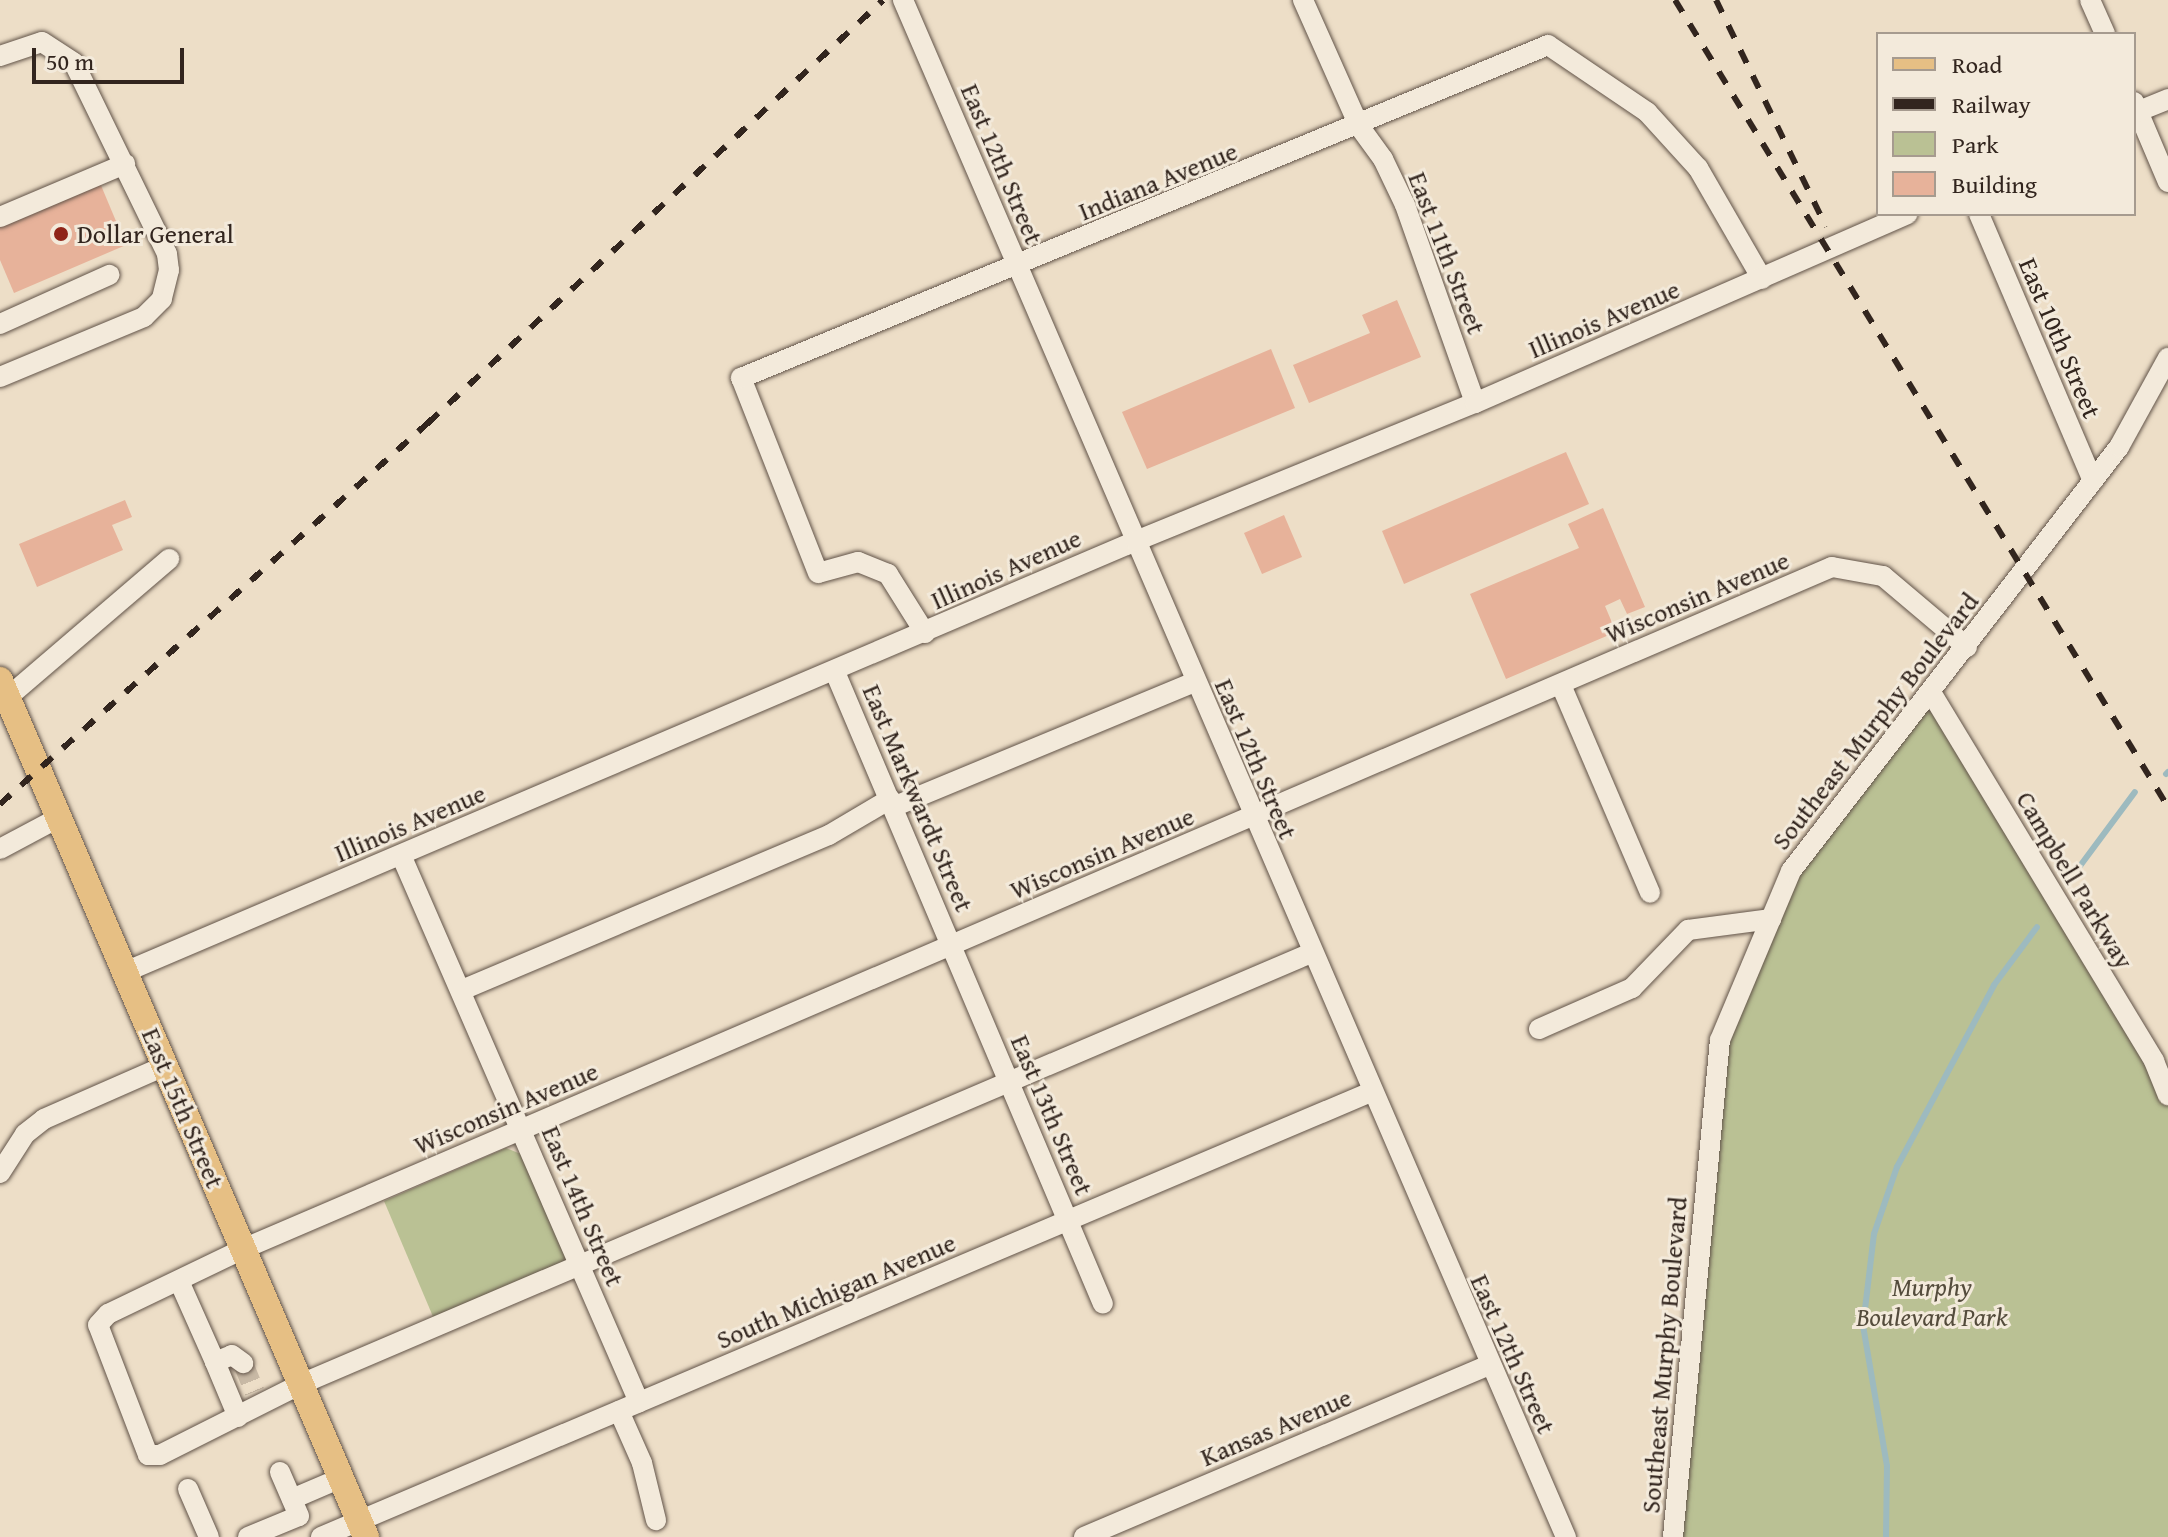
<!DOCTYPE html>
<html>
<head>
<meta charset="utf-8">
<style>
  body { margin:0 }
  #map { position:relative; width:2168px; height:1537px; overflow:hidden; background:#eddec7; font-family:"Gentium Book Plus",serif }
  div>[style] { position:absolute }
  .green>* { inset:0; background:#bac194 }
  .stream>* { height:6px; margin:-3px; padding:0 3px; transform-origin:3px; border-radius:3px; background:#9dbabf }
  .building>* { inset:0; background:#e7b29a }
  .minor-tunnel>* { height:20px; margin-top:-10px; transform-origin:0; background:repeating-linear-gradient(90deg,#c8b9a5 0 20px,transparent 0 30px) }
  .roads { filter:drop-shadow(0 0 2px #615348) drop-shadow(0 0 2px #615348) }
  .minor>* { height:20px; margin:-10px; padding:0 10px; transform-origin:10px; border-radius:10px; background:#f3eadb }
  .major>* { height:26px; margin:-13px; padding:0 13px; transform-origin:13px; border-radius:13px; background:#e6bf84 }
  .rail>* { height:6px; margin-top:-3px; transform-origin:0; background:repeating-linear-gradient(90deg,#32251e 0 14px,transparent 0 28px) }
  .dots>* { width:22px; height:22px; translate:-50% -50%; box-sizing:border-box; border:4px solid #f3eadb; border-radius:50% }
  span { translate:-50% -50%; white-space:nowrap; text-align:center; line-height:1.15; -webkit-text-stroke:6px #f3eadb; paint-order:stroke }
  .street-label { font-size:26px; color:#32251e }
  .poi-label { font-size:26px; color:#32251e }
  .left { translate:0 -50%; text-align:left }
  .park-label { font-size:26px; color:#544c3c; font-style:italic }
  .legend { position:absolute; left:1876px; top:32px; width:260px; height:184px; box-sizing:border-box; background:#f3eadb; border:2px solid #a69b8f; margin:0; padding:10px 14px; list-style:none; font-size:24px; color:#32251e }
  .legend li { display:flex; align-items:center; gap:16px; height:40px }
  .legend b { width:40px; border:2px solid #a69b8f }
  .scale { position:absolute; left:32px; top:48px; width:152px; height:36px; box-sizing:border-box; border:4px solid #32251e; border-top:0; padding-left:10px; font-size:24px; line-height:28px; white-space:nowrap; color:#32251e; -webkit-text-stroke:6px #f3eadb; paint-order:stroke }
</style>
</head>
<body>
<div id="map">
  <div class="green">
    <i style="clip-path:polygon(1932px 694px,2168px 1095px,2168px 1537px,1673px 1537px,1720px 1040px,1791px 871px)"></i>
    <i style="clip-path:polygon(506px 1148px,523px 1155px,568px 1261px,434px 1319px,384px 1201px)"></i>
  </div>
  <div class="stream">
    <i style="left:2166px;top:774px;width:3px;rotate:-45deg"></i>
    <i style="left:2077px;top:870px;width:97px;rotate:-53.4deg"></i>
    <i style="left:1886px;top:1537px;width:71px;rotate:-89.2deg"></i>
    <i style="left:1887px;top:1466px;width:142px;rotate:-99.7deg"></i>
    <i style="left:1863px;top:1326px;width:93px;rotate:-83.2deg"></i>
    <i style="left:1874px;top:1234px;width:71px;rotate:-71.1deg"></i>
    <i style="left:1897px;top:1167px;width:206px;rotate:-61.9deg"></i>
    <i style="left:1994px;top:985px;width:72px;rotate:-53.4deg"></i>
  </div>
  <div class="building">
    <i style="clip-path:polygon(100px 183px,126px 245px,14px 293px,0 260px,0 224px)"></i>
    <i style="clip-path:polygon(1397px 300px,1421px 357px,1309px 403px,1293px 365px,1370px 333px,1362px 315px)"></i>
    <i style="clip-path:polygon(1271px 349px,1295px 408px,1147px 469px,1122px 412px)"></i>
    <i style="clip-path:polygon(1566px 452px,1589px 504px,1404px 584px,1382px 531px)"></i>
    <i style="clip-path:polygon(125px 500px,132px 517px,112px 525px,123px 550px,37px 587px,19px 544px)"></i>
    <i style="clip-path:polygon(1603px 508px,1645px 607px,1627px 614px,1620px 599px,1605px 606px,1616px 632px,1506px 679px,1470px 594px,1579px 548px,1568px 524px)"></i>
    <i style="clip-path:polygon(1284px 515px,1302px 557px,1262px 574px,1244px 533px)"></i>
  </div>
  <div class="minor-tunnel">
    <i style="left:243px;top:1363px;width:31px;rotate:68deg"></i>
  </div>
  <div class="roads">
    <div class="minor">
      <i style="left:903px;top:0;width:1674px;rotate:66.67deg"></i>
      <i style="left:1303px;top:0;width:138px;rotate:66deg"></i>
      <i style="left:1359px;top:126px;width:41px;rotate:54deg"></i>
      <i style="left:1383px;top:159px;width:51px;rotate:64.4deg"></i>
      <i style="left:1405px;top:205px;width:210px;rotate:70.5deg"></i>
      <i style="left:2090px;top:0;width:37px;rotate:66deg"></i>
      <i style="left:0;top:56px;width:44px;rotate:-18.4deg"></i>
      <i style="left:42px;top:42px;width:38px;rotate:33deg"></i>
      <i style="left:74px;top:63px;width:212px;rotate:64deg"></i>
      <i style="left:167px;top:254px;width:16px;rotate:83deg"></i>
      <i style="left:169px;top:270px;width:30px;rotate:104deg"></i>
      <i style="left:162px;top:299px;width:25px;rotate:135deg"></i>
      <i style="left:144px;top:317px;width:156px;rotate:157.4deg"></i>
      <i style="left:2134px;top:102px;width:87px;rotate:67deg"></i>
      <i style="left:2134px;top:113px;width:37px;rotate:-22deg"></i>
      <i style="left:1979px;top:214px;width:290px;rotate:66.9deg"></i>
      <i style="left:0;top:217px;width:136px;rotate:-23deg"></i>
      <i style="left:0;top:324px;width:120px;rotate:-24.2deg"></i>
      <i style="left:925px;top:633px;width:70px;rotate:-122.1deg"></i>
      <i style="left:888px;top:574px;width:32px;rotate:-158deg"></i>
      <i style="left:858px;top:562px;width:41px;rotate:164.6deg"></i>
      <i style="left:818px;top:573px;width:210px;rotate:-111.5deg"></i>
      <i style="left:741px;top:378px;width:873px;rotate:-22.42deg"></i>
      <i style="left:1548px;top:45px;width:120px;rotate:34.1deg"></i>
      <i style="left:1647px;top:112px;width:76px;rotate:47.7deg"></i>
      <i style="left:1698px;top:168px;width:128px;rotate:60deg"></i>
      <i style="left:835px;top:672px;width:686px;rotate:67.02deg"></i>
      <i style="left:1561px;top:685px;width:226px;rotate:66.8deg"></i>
      <i style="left:1932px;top:694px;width:429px;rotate:58.8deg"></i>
      <i style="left:2154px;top:1061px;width:37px;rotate:68deg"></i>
      <i style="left:0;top:704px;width:223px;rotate:-40.6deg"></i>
      <i style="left:893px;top:807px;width:327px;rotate:-22.5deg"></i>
      <i style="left:0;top:849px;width:66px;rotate:-28.1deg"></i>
      <i style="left:401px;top:855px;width:597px;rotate:66.49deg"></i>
      <i style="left:1311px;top:953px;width:1098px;rotate:156.89deg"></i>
      <i style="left:301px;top:1384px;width:158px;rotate:153.3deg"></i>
      <i style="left:160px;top:1455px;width:12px;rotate:180deg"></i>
      <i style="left:148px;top:1455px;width:139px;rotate:-111deg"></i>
      <i style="left:98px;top:1325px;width:15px;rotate:-48deg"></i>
      <i style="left:108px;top:1314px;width:150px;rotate:-25.7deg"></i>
      <i style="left:243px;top:1249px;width:1729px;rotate:-23.23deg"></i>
      <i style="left:1832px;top:567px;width:52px;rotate:10deg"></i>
      <i style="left:1883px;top:576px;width:110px;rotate:40.2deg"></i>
      <i style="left:125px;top:972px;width:1099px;rotate:-23.09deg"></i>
      <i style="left:1136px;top:541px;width:366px;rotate:-22.2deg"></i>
      <i style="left:1475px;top:403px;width:472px;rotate:-23.6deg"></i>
      <i style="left:462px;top:990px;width:398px;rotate:-22.9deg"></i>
      <i style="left:829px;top:835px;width:71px;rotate:-30.5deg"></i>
      <i style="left:1539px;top:1029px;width:102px;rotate:-23.8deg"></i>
      <i style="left:1632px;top:988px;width:81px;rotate:-46deg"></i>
      <i style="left:1688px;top:930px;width:84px;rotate:-7.5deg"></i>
      <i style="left:0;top:1173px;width:46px;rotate:-57.3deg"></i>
      <i style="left:25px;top:1134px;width:24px;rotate:-38deg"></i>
      <i style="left:44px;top:1119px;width:132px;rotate:-23.7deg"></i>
      <i style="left:179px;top:1281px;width:89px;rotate:66deg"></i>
      <i style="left:619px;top:1411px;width:57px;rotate:66.1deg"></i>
      <i style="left:642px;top:1463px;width:59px;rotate:76.2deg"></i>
      <i style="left:238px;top:1417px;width:60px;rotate:-112.7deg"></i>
      <i style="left:215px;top:1362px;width:18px;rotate:-22deg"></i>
      <i style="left:232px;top:1355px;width:14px;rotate:36deg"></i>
      <i style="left:188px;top:1489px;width:52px;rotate:66.4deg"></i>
      <i style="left:292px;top:1499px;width:53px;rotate:-23.2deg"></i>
      <i style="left:248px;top:1537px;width:55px;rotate:-22.4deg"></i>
      <i style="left:299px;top:1516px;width:48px;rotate:-113.4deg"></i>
      <i style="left:321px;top:1537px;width:1140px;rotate:-22.97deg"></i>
      <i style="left:1084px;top:1537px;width:440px;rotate:-23deg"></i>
      <i style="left:1673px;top:1537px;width:499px;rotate:-84.6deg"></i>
      <i style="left:1720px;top:1040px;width:183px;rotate:-67.2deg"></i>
      <i style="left:1791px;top:871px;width:536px;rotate:-52.28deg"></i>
      <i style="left:2119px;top:447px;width:102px;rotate:-61.2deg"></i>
    </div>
    <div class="major">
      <i style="left:0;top:680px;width:932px;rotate:66.87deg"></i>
    </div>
  </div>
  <div class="rail">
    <i style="left:1675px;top:0;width:946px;rotate:58.58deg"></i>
    <i style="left:1716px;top:0;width:252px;rotate:64.1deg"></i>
    <i style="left:0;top:804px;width:573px;rotate:-41.68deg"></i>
    <i style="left:428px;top:423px;width:621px;rotate:-42.91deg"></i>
  </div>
  <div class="dots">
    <i style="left:61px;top:234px;background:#8f2418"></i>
  </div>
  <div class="street-label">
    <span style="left:1002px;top:164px;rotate:67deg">East 12th Street</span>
    <span style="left:1158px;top:181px;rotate:-22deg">Indiana Avenue</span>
    <span style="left:1447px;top:253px;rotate:69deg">East 11th Street</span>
    <span style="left:1604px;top:319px;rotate:-23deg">Illinois Avenue</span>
    <span style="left:2060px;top:338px;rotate:67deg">East 10th Street</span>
    <span style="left:1006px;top:569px;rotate:-24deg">Illinois Avenue</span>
    <span style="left:1697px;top:597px;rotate:-23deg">Wisconsin Avenue</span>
    <span style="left:1875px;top:721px;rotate:-52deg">Southeast Murphy Boulevard</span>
    <span style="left:1256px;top:759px;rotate:67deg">East 12th Street</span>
    <span style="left:918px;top:798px;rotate:67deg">East Markwardt Street</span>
    <span style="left:410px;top:823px;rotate:-23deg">Illinois Avenue</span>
    <span style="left:1102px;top:853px;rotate:-23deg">Wisconsin Avenue</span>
    <span style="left:2075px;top:880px;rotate:59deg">Campbell Parkway</span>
    <span style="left:183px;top:1108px;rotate:67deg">East 15th Street</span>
    <span style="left:506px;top:1108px;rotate:-23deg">Wisconsin Avenue</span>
    <span style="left:1052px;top:1115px;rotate:67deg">East 13th Street</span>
    <span style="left:583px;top:1206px;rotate:67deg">East 14th Street</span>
    <span style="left:836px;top:1291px;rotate:-23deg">South Michigan Avenue</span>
    <span style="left:1513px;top:1354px;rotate:66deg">East 12th Street</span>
    <span style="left:1664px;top:1355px;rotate:-85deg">Southeast Murphy Boulevard</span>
    <span style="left:1276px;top:1427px;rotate:-23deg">Kansas Avenue</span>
  </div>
  <div class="poi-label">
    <span class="left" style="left:77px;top:234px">Dollar General</span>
  </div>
  <div class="park-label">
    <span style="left:1932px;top:1302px">Murphy<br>Boulevard Park</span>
  </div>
  <ul class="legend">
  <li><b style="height:10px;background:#e6bf84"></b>Road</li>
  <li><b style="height:10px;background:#32251e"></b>Railway</li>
  <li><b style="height:22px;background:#bac194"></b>Park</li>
  <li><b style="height:22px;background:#e7b29a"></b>Building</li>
  </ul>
  <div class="scale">50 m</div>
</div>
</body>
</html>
